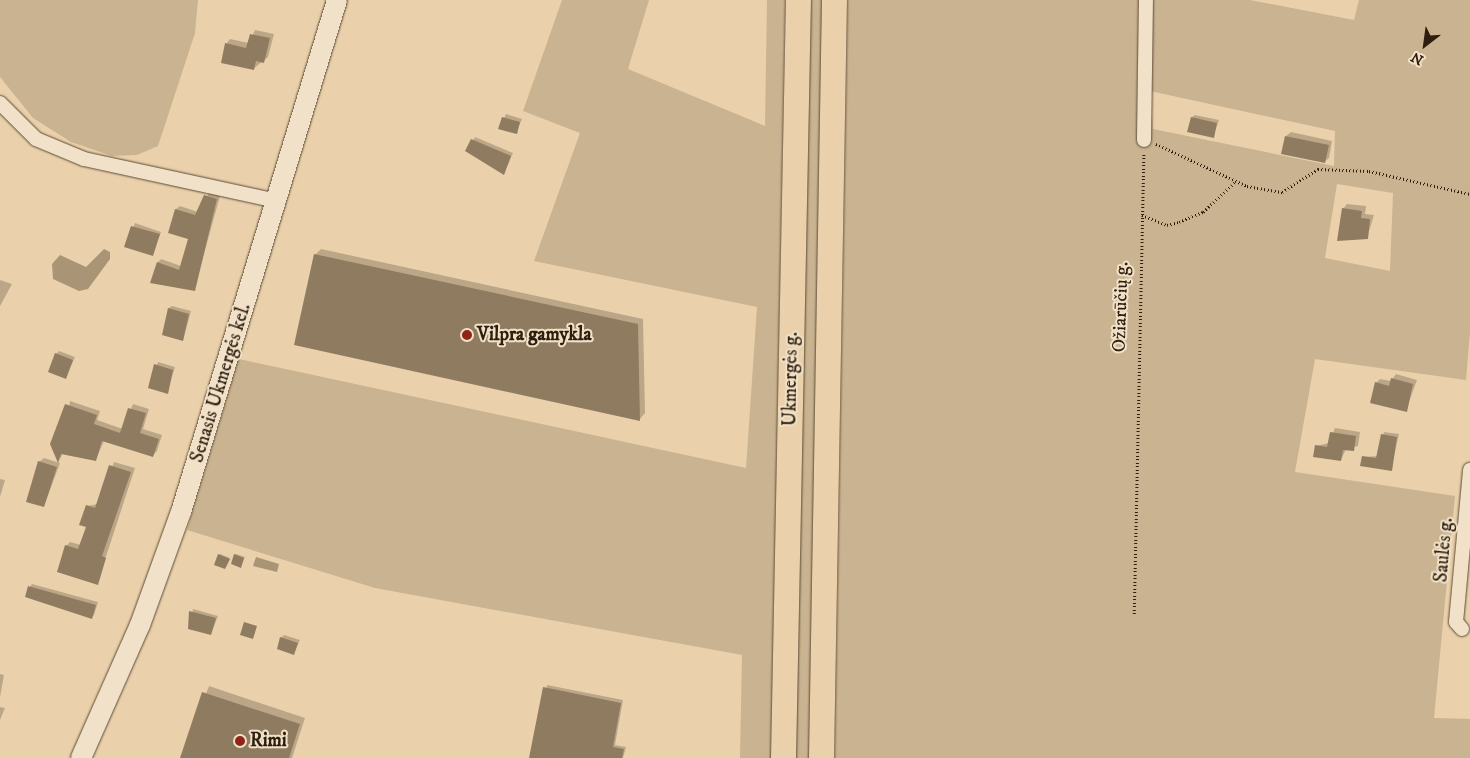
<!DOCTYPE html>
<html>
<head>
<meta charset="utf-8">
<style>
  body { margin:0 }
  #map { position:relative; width:1470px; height:758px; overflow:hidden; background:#ead1ab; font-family:"IM FELL DW Pica",serif }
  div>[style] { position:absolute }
  .green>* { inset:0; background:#cab390 }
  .water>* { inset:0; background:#aa9476 }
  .shadow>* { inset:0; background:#0003 }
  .building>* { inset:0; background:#8f7b60 }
  .path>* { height:2.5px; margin-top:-1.25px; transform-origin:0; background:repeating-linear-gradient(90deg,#2d1e0e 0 1px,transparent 0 3.5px) }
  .roads { filter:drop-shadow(0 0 1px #5c4b35) drop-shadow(0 0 1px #5c4b35) }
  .street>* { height:14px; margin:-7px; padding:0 7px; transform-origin:7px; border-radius:7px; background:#f1e1c8 }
  .secondary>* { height:20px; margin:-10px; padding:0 10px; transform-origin:10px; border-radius:10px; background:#f1e1c8 }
  .highway>* { height:25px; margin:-12.5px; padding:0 12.5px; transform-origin:12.5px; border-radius:12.5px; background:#ead1ab }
  .dots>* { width:14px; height:14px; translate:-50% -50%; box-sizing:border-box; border:2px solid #f1e1c8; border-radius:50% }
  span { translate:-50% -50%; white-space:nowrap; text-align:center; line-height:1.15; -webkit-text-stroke:4px #f1e1c8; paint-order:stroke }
  .street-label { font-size:19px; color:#2d1e0e }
  .poi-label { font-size:19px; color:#2d1e0e; font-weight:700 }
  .left { translate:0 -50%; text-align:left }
  .north { position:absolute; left:1400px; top:20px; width:50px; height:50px; -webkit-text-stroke:4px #f1e1c8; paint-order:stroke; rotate:210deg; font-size:14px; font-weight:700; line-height:20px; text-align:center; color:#2d1e0e }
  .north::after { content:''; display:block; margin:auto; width:18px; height:22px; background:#2d1e0e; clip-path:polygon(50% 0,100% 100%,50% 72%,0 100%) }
</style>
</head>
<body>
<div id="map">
  <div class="green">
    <i style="clip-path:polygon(0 0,198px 0,195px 33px,158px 146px,137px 155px,112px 156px,71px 142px,33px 118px,0 77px)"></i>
    <i style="clip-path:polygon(562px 0,649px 0,628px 69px,765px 126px,767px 0,785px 0,771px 758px,740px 758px,742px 655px,375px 588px,187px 530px,239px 359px,746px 468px,757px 307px,534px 261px,580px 133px,523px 111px)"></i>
    <i style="clip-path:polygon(807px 0,825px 0,812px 758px,795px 758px)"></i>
    <i style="clip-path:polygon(evenodd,848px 0,1250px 0,1354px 20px,1359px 0,1470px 0,1470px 332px,1466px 380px,1315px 359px,1295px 472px,1455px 496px,1434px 718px,1470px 719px,1470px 758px,835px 758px,848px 0,1150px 91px,1335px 131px,1334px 166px,1153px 129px,1150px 91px,848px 0,1337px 184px,1393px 193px,1390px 271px,1325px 258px,1337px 184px)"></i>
  </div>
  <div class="water">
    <i style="clip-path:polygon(104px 249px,110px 252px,110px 259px,88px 289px,79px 291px,53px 279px,52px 264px,60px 255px,86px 267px)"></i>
    <i style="clip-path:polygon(256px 557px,279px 564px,277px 572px,253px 566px)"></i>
  </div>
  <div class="shadow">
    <i style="clip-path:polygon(255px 30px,274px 34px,268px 57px,253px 69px,226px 44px,230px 39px,249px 43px)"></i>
    <i style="clip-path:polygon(506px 114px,522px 119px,516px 132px,500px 128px)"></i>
    <i style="clip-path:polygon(1195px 115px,1219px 120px,1213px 137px,1192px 117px)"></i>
    <i style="clip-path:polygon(1291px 132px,1332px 141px,1329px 158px,1324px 162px,1286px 136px)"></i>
    <i style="clip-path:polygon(475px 137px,513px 153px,504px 173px,467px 151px)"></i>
    <i style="clip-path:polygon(209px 193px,220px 196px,194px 290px,158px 262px,161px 259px,181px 266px,189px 239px,176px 209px,180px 206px,198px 212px)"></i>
    <i style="clip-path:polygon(1347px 204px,1366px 206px,1365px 214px,1374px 215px,1367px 238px,1343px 209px)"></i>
    <i style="clip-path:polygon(135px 223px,161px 232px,152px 255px,126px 247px)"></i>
    <i style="clip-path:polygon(321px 249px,643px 319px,645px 413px,640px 419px,315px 255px)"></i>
    <i style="clip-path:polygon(0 280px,12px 284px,0 306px)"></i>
    <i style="clip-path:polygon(172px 306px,191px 311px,183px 340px,169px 308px)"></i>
    <i style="clip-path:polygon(59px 351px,75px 357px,66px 377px,56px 354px)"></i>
    <i style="clip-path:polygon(158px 362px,175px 367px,167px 393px,150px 388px)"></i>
    <i style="clip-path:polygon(1396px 374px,1417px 380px,1406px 410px,1376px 383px,1380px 379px,1391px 381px)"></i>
    <i style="clip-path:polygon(70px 401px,100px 411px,97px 420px,123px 429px,133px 404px,149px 409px,143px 429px,162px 435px,157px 451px,153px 455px,104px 441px,96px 459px,63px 453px,59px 461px)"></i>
    <i style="clip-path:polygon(1335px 428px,1360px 432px,1358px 446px,1346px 449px,1341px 460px,1316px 446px,1329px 443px)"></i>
    <i style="clip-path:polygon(1384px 432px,1399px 434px,1391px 470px,1363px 457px,1378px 456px)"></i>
    <i style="clip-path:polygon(44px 458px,60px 463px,44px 506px,39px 462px)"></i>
    <i style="clip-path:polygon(114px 462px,135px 468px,97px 584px,66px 546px,70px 542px,81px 545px,87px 526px,87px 506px,98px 504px)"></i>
    <i style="clip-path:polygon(0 479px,5px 480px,0 497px)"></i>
    <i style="clip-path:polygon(220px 554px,230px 558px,226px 567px,219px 555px)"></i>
    <i style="clip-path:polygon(236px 554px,245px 557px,241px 566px,235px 555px)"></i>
    <i style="clip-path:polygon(32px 584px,98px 602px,94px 615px,91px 618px,30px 587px)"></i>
    <i style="clip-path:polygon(193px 609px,218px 616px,211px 634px,189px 628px)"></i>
    <i style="clip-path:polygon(284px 635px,300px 640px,294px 653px,281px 638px)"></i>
    <i style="clip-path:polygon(0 674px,4px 675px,0 697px)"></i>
    <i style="clip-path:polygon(547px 685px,623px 700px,615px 745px,626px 747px,623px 758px,530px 758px)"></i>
    <i style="clip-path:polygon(209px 686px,305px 718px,292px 758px,181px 758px)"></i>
    <i style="clip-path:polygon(0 707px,5px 708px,0 720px)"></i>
  </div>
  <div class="building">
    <i style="clip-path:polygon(250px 34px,270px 38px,264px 63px,256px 61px,254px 70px,221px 63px,225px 43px,246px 48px)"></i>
    <i style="clip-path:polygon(502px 117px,520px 122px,517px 134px,498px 129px)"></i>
    <i style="clip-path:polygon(1191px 117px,1217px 123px,1214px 138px,1187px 132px)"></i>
    <i style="clip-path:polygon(1285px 136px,1329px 145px,1325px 163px,1281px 154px)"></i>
    <i style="clip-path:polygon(471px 139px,511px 156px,504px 175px,465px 151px)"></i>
    <i style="clip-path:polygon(204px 195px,217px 199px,195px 291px,150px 283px,157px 262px,179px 270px,188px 239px,168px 233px,175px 209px,195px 215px)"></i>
    <i style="clip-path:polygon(1342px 208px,1362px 211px,1361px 218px,1370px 219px,1368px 239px,1337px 241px)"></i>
    <i style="clip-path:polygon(131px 226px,160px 234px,153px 256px,124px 247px)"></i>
    <i style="clip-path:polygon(314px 254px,638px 324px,640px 421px,294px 345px)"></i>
    <i style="clip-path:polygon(168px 308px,189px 314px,183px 341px,162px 335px)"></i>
    <i style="clip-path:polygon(55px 353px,73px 360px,66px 379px,48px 372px)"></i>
    <i style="clip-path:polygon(154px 364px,173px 370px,168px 394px,148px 388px)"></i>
    <i style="clip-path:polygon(1391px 378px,1413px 384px,1407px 412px,1370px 403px,1375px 382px,1389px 386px)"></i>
    <i style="clip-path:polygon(65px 404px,97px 415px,94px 424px,120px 433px,128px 408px,146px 413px,140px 433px,159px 439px,153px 457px,102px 441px,96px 461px,61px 454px,58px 463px,50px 444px)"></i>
    <i style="clip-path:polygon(1330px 432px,1356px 436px,1354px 451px,1343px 450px,1341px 461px,1313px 457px,1315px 445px,1327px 447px)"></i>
    <i style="clip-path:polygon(1381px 434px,1397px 437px,1392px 471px,1360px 466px,1362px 456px,1376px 458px)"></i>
    <i style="clip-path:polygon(38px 461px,57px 467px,44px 507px,26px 502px)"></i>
    <i style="clip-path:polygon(109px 465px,131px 472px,102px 556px,106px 558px,98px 585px,57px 572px,65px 545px,78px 549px,86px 527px,79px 525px,86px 505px,95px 508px)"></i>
    <i style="clip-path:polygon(218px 554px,230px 559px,225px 569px,214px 565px)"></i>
    <i style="clip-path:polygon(234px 554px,244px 558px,241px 568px,231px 564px)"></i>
    <i style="clip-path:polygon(28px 586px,96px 605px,92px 619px,25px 597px)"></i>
    <i style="clip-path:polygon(189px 611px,216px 618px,211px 635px,188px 629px)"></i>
    <i style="clip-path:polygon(244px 622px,257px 626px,253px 639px,240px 635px)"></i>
    <i style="clip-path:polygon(280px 637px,298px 643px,294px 655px,277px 649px)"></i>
    <i style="clip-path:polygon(543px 687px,621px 703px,613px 747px,624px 749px,622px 758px,529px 758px)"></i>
    <i style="clip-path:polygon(202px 692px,300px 724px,289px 758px,180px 758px)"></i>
  </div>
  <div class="path">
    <i style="left:1156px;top:144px;width:100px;rotate:24.8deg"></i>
    <i style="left:1247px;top:186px;width:36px;rotate:10deg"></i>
    <i style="left:1282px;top:192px;width:43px;rotate:-32.6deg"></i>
    <i style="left:1318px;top:169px;width:51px;rotate:2.2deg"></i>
    <i style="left:1369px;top:171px;width:104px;rotate:12.8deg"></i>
    <i style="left:1142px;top:215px;width:27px;rotate:22deg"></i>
    <i style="left:1167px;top:225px;width:12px;rotate:-14deg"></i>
    <i style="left:1179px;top:222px;width:26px;rotate:-23deg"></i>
    <i style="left:1203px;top:212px;width:45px;rotate:-43.2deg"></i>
    <i style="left:1134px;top:614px;width:461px;rotate:-88.8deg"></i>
  </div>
  <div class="roads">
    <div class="street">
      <i style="left:0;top:103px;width:51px;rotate:45deg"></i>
      <i style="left:36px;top:139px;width:52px;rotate:22.6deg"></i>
      <i style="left:84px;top:159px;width:197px;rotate:12.3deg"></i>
      <i style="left:1144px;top:140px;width:140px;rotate:-89.2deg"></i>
      <i style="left:1462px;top:629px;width:9px;rotate:-131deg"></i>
      <i style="left:1456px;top:622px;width:153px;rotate:-84.7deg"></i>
    </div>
    <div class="secondary">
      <i style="left:81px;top:758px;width:145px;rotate:-66.1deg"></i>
      <i style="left:140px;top:625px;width:120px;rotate:-70.1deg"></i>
      <i style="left:181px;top:512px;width:535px;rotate:-73.05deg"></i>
    </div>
    <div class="highway">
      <i style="left:783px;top:758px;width:758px;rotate:-88.87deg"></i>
      <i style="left:821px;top:758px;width:758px;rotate:-89.02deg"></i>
    </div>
  </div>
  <div class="dots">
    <i style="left:467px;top:335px;background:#8f2418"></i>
    <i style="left:240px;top:741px;background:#8f2418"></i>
  </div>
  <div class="street-label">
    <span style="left:1121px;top:307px;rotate:-88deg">Ožiarūčių g.</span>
    <span style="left:791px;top:379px;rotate:-89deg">Ukmergės g.</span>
    <span style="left:221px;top:383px;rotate:-73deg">Senasis Ukmergės kel.</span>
    <span style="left:1444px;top:550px;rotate:-85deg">Saulės g.</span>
  </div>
  <div class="poi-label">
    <span class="left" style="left:477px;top:335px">Vilpra gamykla</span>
    <span class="left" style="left:250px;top:741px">Rimi</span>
  </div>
  <div class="north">N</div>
</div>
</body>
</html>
